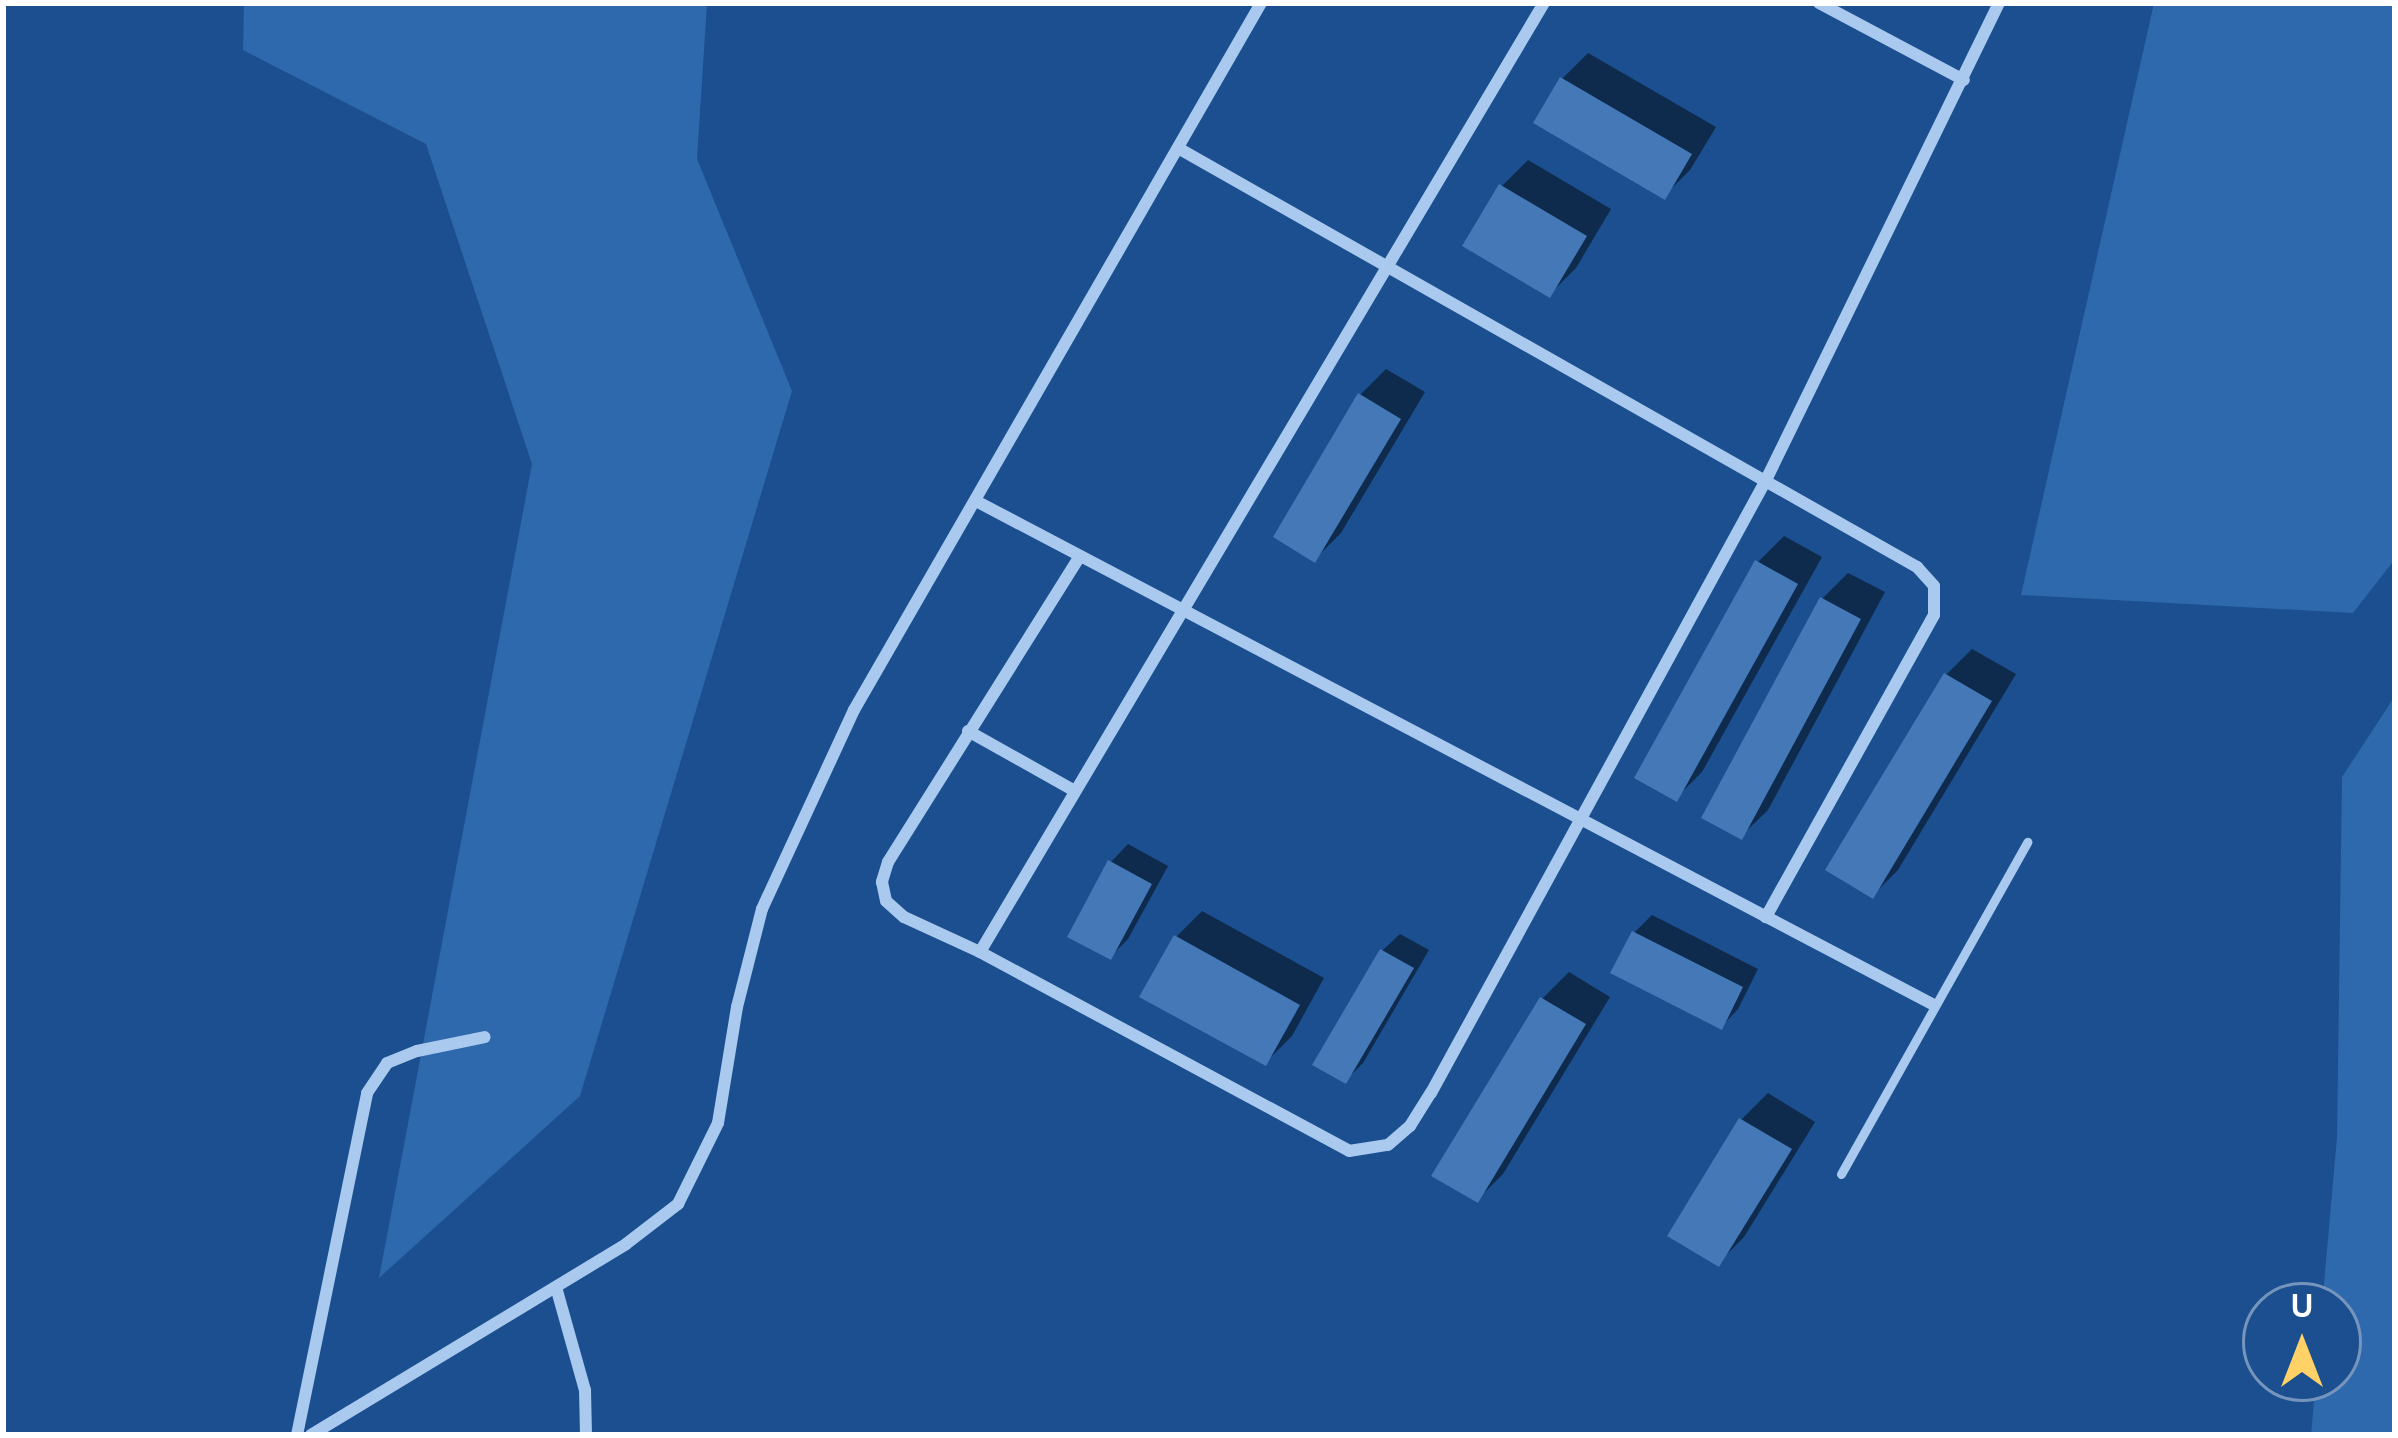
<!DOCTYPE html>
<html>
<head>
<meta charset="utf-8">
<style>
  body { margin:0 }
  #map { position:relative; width:2398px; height:1438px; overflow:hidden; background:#1b4f8f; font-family:Overpass,sans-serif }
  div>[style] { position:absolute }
  .green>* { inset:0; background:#2e69ad }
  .shadow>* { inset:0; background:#0007 }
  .building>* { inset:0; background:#4478b7 }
  .service>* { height:9px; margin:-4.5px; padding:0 4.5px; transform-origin:4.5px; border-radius:4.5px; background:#a9c9ee }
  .minor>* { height:12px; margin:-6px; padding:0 6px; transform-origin:6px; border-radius:6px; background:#a9c9ee }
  span { translate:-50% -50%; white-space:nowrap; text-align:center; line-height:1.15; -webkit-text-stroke:9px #1b4f8f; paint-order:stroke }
  .frame { position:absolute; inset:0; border:6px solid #fff; pointer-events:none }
  .north { position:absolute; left:2242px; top:1282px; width:120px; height:120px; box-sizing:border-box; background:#1b4f8f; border:3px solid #7695bc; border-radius:50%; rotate:0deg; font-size:33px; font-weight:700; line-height:48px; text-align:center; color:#fff }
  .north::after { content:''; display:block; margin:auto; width:42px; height:54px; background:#ffd166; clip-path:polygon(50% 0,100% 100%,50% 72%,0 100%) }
</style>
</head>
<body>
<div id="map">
  <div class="green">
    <i style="clip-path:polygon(244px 3px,707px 3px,697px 159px,792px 391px,580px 1096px,379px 1278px,532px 464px,426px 144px,243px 50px)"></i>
    <i style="clip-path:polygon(2154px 3px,2395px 3px,2395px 559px,2353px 613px,2021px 595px)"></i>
    <i style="clip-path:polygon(2395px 696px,2395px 1435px,2311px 1435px,2316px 1378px,2338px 1378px,2338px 1306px,2322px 1306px,2337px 1137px,2342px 777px)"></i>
  </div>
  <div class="shadow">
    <i style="clip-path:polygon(1588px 53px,1716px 127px,1690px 170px,1664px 196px,1562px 79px)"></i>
    <i style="clip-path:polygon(1528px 160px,1611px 209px,1576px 268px,1550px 294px,1502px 186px)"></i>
    <i style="clip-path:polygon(1386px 369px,1425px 392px,1341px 533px,1315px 559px,1360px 395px)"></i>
    <i style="clip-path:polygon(1784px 536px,1822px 557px,1702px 772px,1676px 798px,1758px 562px)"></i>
    <i style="clip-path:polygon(1848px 573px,1885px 592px,1768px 810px,1741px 836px,1822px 599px)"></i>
    <i style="clip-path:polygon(1972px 649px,2016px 674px,1898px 870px,1872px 896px,1946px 675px)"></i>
    <i style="clip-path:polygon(1128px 844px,1168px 866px,1128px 939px,1110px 957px,1111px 862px)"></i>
    <i style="clip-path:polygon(1202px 911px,1324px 978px,1292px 1036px,1266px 1062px,1176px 937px)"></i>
    <i style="clip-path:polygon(1652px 915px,1758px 969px,1738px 1009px,1721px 1027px,1614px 972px,1635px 932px)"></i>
    <i style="clip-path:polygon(1400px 934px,1429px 950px,1363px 1063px,1346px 1080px,1382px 951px)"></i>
    <i style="clip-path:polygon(1569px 972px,1610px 997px,1503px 1174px,1477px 1200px,1436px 1175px,1543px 998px)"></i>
    <i style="clip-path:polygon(1768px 1093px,1815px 1122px,1744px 1237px,1718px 1263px,1671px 1235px,1742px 1119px)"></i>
  </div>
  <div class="building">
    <i style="clip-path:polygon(1560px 77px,1692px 154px,1665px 200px,1533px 123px)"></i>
    <i style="clip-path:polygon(1499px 184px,1587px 236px,1550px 298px,1462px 246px)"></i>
    <i style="clip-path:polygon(1358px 393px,1401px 419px,1315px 563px,1273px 537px)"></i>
    <i style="clip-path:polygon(1755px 560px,1798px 584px,1677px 802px,1634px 778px)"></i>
    <i style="clip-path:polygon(1820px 597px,1861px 619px,1742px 840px,1701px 818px)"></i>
    <i style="clip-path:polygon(1944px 673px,1992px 701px,1873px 899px,1825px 870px)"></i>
    <i style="clip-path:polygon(1108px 860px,1152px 884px,1111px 960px,1067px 937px)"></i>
    <i style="clip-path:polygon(1632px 931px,1743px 987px,1722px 1030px,1610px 973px)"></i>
    <i style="clip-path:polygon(1174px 935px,1300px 1005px,1266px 1066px,1139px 997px)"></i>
    <i style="clip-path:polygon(1380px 949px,1414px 968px,1346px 1084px,1312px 1065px)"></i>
    <i style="clip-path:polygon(1540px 997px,1586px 1024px,1478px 1203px,1431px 1176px)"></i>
    <i style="clip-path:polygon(1739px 1118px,1792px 1149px,1719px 1267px,1667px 1236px)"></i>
  </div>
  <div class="service">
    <i style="left:1841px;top:1174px;width:381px;rotate:-60.7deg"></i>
  </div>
  <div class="minor">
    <i style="left:1819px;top:3px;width:164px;rotate:28deg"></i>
    <i style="left:1178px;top:148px;width:850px;rotate:29.55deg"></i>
    <i style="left:1917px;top:567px;width:25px;rotate:48deg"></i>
    <i style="left:1934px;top:586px;width:29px;rotate:90deg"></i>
    <i style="left:1934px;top:615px;width:346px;rotate:119.1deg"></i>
    <i style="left:976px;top:501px;width:1082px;rotate:27.75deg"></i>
    <i style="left:1080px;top:556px;width:361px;rotate:122.1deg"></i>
    <i style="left:888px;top:862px;width:21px;rotate:107deg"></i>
    <i style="left:882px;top:882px;width:19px;rotate:78deg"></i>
    <i style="left:886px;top:901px;width:24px;rotate:42deg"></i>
    <i style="left:904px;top:917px;width:84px;rotate:24.7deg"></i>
    <i style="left:980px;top:952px;width:419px;rotate:28.3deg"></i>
    <i style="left:1349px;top:1151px;width:39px;rotate:-9deg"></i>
    <i style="left:1388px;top:1145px;width:29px;rotate:-41deg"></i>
    <i style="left:1410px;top:1126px;width:39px;rotate:-58deg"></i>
    <i style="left:1431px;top:1093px;width:699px;rotate:-61.34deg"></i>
    <i style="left:1766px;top:480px;width:531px;rotate:-63.97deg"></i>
    <i style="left:968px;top:731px;width:120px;rotate:29.3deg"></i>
    <i style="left:980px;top:952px;width:1104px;rotate:-59.28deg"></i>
    <i style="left:556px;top:1287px;width:107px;rotate:74.3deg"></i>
    <i style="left:585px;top:1390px;width:45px;rotate:88.7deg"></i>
    <i style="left:297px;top:1435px;width:349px;rotate:-78.4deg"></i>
    <i style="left:367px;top:1093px;width:36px;rotate:-56deg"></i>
    <i style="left:387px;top:1063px;width:32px;rotate:-22deg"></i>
    <i style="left:417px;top:1051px;width:69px;rotate:-11.6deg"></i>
    <i style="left:311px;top:1435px;width:368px;rotate:-31.2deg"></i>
    <i style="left:626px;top:1244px;width:66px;rotate:-37.6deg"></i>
    <i style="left:678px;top:1204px;width:90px;rotate:-63.7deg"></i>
    <i style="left:718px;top:1123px;width:118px;rotate:-80.7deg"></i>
    <i style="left:737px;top:1007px;width:101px;rotate:-75.7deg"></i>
    <i style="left:762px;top:909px;width:219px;rotate:-65.2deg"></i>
    <i style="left:854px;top:710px;width:816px;rotate:-60.07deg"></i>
  </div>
  <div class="frame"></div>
  <div class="north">U</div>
</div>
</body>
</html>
